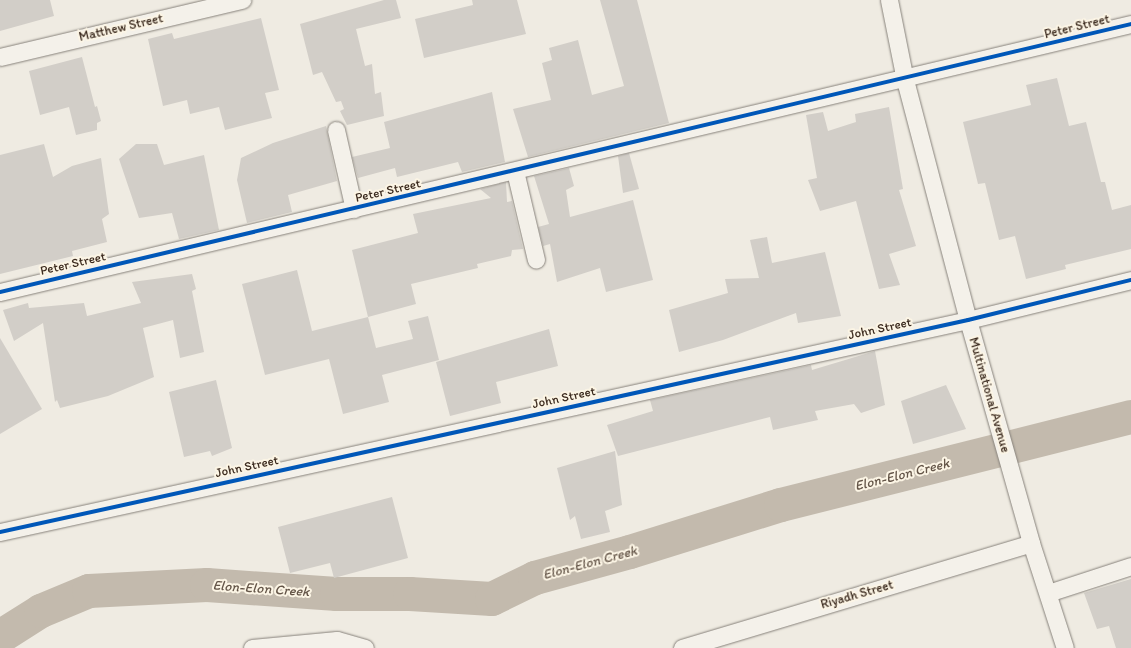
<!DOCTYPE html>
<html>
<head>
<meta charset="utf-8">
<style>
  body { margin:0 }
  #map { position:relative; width:1131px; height:648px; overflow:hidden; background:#efebe2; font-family:Itim,sans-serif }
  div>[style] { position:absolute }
  .river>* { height:34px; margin:-17px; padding:0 17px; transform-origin:17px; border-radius:17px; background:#c3baad }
  .building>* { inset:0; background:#d2cec8 }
  .roads { filter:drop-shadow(0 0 1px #87827b) drop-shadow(0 0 1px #87827b) }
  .street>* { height:17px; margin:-8.5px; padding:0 8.5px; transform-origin:8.5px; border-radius:8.5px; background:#f4f1ea }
  .cycleway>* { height:4px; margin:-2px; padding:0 2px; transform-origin:2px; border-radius:2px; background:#0057b8 }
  span { translate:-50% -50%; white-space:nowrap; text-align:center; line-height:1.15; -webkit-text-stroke:4px #fcf5e5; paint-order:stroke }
  .street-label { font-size:13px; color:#3b2a1e }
  .water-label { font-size:14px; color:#645548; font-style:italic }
</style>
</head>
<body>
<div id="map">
  <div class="river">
    <i style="left:0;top:637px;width:49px;rotate:-32.4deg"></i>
    <i style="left:41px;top:611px;width:52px;rotate:-22.6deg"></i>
    <i style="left:89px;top:591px;width:118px;rotate:-2.9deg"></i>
    <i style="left:207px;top:585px;width:130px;rotate:4deg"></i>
    <i style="left:337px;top:594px;width:73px"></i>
    <i style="left:410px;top:594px;width:82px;rotate:3.5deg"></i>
    <i style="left:492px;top:599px;width:48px;rotate:-26deg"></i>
    <i style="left:535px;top:578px;width:98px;rotate:-15.3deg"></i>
    <i style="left:630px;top:552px;width:158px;rotate:-17.3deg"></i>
    <i style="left:781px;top:505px;width:361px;rotate:-14.1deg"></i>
  </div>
  <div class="building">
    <i style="clip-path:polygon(0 0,50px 0,54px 16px,0 31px)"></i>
    <i style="clip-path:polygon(384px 0,396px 0,401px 18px,356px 29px,365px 66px,372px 64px,375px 94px,381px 92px,384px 116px,347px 125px,340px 111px,344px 109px,341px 101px,336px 102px,322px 72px,313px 75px,300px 24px)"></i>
    <i style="clip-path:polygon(472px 0,517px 0,526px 34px,424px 58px,415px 19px,473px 5px)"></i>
    <i style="clip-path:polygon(600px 0,637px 0,669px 123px,528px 157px,513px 109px,551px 100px,542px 63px,552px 60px,549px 48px,578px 40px,592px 95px,624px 86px)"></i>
    <i style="clip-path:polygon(261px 18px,279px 90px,265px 93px,272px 118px,225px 130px,219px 107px,190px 114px,187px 100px,163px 106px,148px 39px,172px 33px,174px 39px)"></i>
    <i style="clip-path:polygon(82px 57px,95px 107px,97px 106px,101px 121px,97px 123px,97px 130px,76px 135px,69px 107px,40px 115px,29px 71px)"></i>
    <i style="clip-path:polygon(1057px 78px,1069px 126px,1086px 122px,1101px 182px,1105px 182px,1112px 210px,1131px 205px,1131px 249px,1065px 265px,1066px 269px,1026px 279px,1015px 236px,999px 240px,985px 183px,978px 184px,963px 122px,1031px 105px,1026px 85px)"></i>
    <i style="clip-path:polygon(492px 92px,505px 162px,462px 172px,458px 162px,397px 177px,395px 168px,358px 178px,352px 157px,390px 148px,384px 122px)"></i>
    <i style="clip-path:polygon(889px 107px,903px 189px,899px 190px,916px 246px,889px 254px,900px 285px,879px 289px,856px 201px,820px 211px,808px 180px,817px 178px,806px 115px,823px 112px,828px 131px,856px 122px,855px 114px)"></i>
    <i style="clip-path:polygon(326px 126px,337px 181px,288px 195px,292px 212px,247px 223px,237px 180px,241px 158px,273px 143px)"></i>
    <i style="clip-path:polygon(44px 144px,53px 177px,72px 166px,101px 158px,109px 214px,102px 219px,107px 242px,72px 251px,73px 256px,0 274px,0 155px)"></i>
    <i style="clip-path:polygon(136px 144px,157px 144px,164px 165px,204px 155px,219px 230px,179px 239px,172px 213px,139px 218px,119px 159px)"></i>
    <i style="clip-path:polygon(629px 153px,639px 189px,623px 193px,618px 156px)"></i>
    <i style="clip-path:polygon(569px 168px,574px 186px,566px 190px,570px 217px,633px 200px,653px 280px,606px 292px,600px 268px,557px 282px,550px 244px,543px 246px,538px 227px,549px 224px,534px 176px)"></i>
    <i style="clip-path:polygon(506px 182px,507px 202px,512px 201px,523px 249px,512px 250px,511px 256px,477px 264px,478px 268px,411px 284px,416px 304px,368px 317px,352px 250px,418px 233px,413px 214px,491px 198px,480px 189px)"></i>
    <i style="clip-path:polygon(767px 237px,772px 263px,825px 252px,841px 316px,798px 323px,796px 313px,723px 340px,679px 352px,669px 310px,728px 293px,725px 279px,759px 278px,750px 240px)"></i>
    <i style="clip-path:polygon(297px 270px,312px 331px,368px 317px,376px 348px,413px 339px,408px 321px,428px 316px,439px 360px,382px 375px,389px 402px,343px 414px,329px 359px,265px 375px,242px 284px)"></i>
    <i style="clip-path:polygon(192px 274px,196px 289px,192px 291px,204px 352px,180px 358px,173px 320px,143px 328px,154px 377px,108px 396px,60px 408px,57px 400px,55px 402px,43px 323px,14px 341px,3px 310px,28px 303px,29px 308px,84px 303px,87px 316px,141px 303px,132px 282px)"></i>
    <i style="clip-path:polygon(549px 329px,558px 366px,496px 382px,501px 403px,450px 416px,436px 362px)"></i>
    <i style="clip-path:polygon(0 338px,42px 409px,0 434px)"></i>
    <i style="clip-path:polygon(875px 351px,885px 405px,861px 413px,854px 404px,815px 411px,818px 420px,773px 430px,770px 417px,618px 456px,607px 425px,653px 411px,650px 400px,811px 365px,812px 370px)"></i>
    <i style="clip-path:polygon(216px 380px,232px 448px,212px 456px,210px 451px,184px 457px,169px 392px)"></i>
    <i style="clip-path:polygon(946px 385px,966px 429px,913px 444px,901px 401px)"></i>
    <i style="clip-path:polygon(615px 451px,622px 505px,605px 511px,610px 532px,581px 539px,575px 516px,570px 520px,557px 468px)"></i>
    <i style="clip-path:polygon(392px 497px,408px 558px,334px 578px,330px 563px,290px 573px,278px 527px)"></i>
    <i style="clip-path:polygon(1131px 579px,1131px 648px,1116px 648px,1109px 626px,1097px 629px,1084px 593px)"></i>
  </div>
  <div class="roads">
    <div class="street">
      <i style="left:889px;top:0;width:82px;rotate:78.7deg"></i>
      <i style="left:905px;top:80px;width:248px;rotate:75.3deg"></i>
      <i style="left:968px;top:320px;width:232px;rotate:74.2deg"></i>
      <i style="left:1031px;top:543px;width:110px;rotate:72.1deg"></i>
      <i style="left:0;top:57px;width:249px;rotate:-13.3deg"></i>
      <i style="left:336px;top:130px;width:81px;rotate:77.2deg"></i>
      <i style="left:515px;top:171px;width:91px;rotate:76.7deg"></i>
      <i style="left:0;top:292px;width:1162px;rotate:-13.33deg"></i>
      <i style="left:0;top:532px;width:991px;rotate:-12.35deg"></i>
      <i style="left:968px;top:320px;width:168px;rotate:-13.8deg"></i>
      <i style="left:1048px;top:593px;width:87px;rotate:-18deg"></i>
      <i style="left:252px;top:648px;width:85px;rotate:-5.4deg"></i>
      <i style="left:337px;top:640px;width:29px;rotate:16deg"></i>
      <i style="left:682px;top:648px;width:364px;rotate:-16.7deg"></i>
    </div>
  </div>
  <div class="cycleway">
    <i style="left:0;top:292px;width:1162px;rotate:-13.33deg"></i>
    <i style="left:0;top:532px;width:991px;rotate:-12.35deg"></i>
    <i style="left:968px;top:320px;width:168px;rotate:-13.8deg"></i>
  </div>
  <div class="street-label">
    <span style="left:1077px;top:27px;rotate:-14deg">Peter Street</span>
    <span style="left:121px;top:28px;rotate:-13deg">Matthew Street</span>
    <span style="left:388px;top:191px;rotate:-13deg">Peter Street</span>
    <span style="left:73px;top:264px;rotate:-13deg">Peter Street</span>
    <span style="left:880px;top:329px;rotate:-12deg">John Street</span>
    <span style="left:989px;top:395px;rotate:74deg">Multinational Avenue</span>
    <span style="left:564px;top:398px;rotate:-12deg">John Street</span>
    <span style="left:247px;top:467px;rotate:-12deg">John Street</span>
    <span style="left:857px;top:595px;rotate:-16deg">Riyadh Street</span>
  </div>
  <div class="water-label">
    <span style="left:902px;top:475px;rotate:-14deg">Elon-Elon Creek</span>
    <span style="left:590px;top:563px;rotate:-15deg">Elon-Elon Creek</span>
    <span style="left:261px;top:589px;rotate:4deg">Elon-Elon Creek</span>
  </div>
</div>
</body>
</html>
